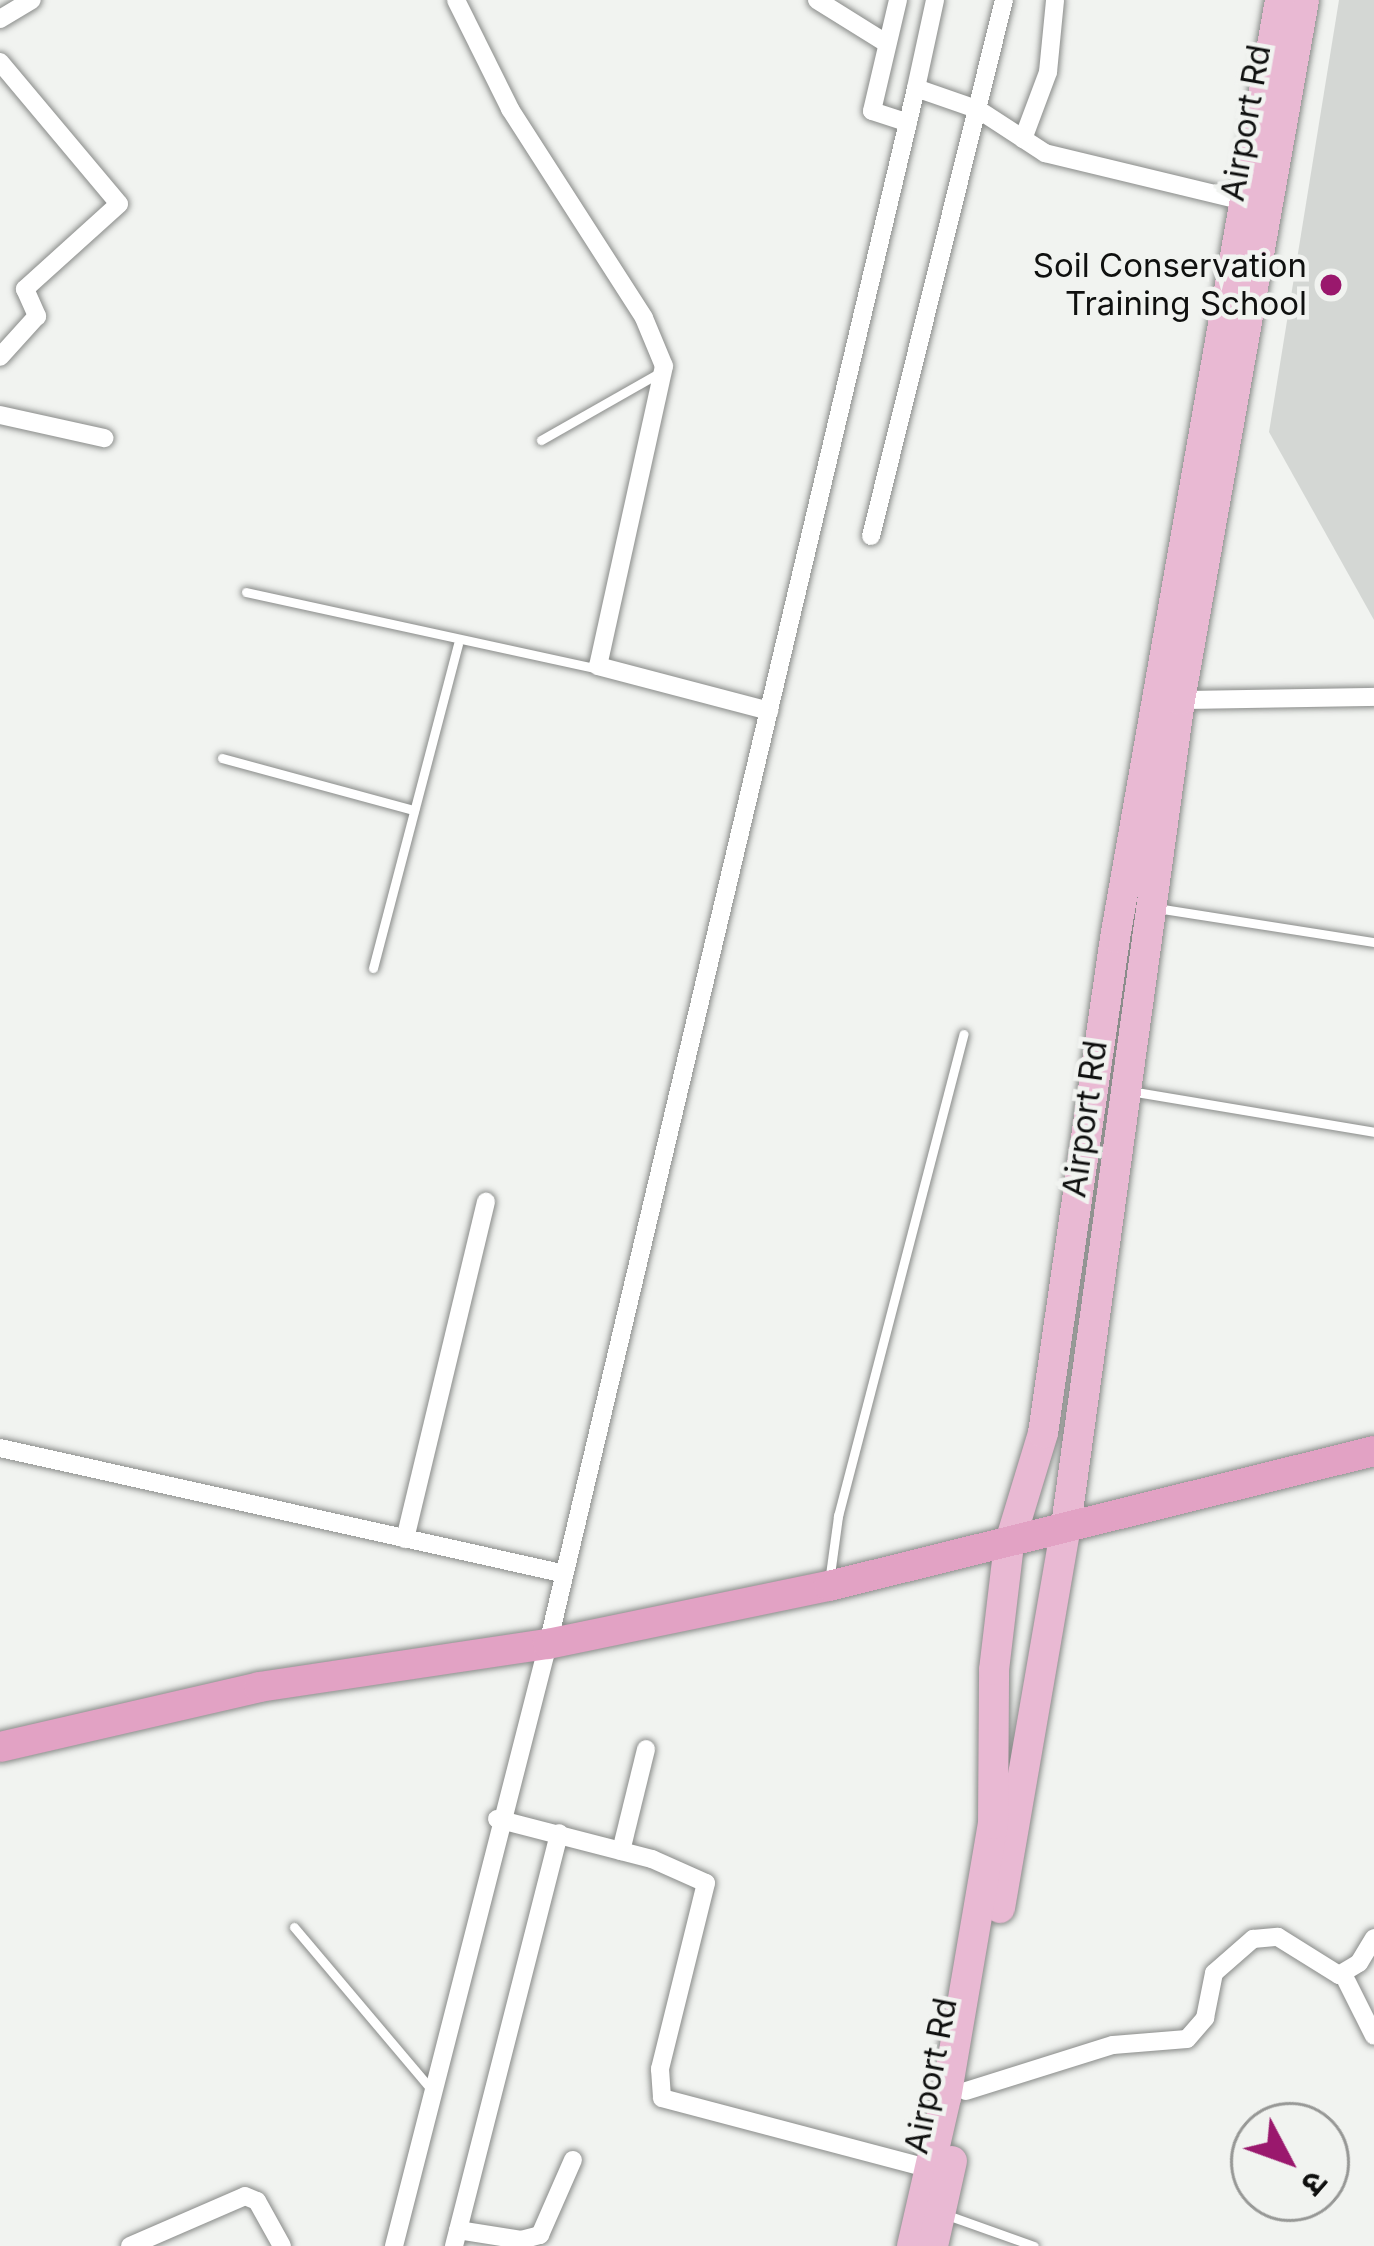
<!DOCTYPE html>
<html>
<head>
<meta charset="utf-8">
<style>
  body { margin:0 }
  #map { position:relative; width:1374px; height:2246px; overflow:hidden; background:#f1f3f0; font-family:Inter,"Noto Sans Devanagari",sans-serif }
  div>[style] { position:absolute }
  .building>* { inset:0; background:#d4d7d4 }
  .roads { filter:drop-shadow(0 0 3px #898b89) drop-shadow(0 0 3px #898b89) }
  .service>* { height:9px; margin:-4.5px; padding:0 4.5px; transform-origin:4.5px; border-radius:4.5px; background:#fff }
  .minor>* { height:18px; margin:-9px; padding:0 9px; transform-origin:9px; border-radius:9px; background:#fff }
  .primary>* { height:30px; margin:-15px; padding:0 15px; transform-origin:15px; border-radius:15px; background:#e9b9d3 }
  .trunk>* { height:30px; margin:-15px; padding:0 15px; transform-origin:15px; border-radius:15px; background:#e2a2c4 }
  .dots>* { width:33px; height:33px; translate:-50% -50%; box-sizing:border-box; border:6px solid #f1f3f0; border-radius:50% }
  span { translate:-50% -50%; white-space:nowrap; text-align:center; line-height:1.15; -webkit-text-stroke:9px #f1f3f0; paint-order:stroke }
  .street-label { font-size:33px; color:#0f100f }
  .poi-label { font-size:33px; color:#0f100f }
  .right { translate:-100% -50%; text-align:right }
  .north { position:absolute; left:1230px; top:2102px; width:120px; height:120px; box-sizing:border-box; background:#f1f3f0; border:3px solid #979896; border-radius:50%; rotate:131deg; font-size:33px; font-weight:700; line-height:48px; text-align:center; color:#0f100f }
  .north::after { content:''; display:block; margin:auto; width:42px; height:54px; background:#9a186d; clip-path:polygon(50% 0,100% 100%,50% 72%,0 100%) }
</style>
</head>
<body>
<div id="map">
  <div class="building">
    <i style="clip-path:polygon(1339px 0,1374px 0,1374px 620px,1269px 432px)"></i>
  </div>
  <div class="roads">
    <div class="service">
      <i style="left:541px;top:440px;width:136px;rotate:-29.6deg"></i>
      <i style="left:246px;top:592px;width:362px;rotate:12.3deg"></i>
      <i style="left:222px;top:758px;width:199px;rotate:15.2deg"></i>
      <i style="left:1156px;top:908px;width:221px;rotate:8.9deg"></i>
      <i style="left:373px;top:968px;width:335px;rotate:-75.3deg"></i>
      <i style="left:1130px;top:1091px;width:247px;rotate:9.5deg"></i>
      <i style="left:829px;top:1582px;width:67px;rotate:-82.2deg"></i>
      <i style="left:838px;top:1516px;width:498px;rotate:-75.4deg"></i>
      <i style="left:294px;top:1927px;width:212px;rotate:49.8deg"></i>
      <i style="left:947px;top:2215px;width:92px;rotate:19.6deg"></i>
    </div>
    <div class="minor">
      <i style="left:456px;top:0;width:122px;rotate:63.6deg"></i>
      <i style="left:510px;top:109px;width:248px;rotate:57.3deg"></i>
      <i style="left:644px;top:318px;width:52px;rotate:67.4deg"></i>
      <i style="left:664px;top:366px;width:307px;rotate:102.4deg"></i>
      <i style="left:598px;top:666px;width:177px;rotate:14.7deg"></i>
      <i style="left:817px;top:0;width:81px;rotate:31.9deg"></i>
      <i style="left:898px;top:0;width:114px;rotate:103.2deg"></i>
      <i style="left:872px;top:111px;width:38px;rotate:18deg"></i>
      <i style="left:0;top:19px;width:37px;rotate:-31deg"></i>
      <i style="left:0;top:62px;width:185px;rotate:50deg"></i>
      <i style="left:119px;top:204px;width:127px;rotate:137.9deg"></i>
      <i style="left:25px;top:289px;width:30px;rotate:66deg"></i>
      <i style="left:37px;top:316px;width:55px;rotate:132.1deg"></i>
      <i style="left:916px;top:88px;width:90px;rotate:-77.8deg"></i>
      <i style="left:1023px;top:139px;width:72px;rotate:-69.5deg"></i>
      <i style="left:1048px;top:72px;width:72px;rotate:-84.4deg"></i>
      <i style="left:0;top:415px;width:107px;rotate:12.5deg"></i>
      <i style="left:871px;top:536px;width:552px;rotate:-76.06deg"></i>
      <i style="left:1180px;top:700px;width:194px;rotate:-0.9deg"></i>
      <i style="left:0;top:1448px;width:575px;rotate:12.56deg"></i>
      <i style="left:405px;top:1539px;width:347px;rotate:-76.5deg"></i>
      <i style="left:497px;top:1819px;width:160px;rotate:14.5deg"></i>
      <i style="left:652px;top:1859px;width:59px;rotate:24deg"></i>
      <i style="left:706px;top:1883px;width:192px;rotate:103.9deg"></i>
      <i style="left:660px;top:2069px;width:29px;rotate:86deg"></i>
      <i style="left:662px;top:2098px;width:277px;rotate:14.8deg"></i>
      <i style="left:621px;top:1851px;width:105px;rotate:-76.2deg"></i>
      <i style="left:1343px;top:1974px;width:69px;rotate:63.4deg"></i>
      <i style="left:966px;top:2091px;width:154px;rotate:-17.4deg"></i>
      <i style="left:1113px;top:2045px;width:74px;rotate:-4.6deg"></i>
      <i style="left:1187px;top:2039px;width:28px;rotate:-49deg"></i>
      <i style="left:1205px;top:2018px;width:46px;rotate:-78.7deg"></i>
      <i style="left:1214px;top:1973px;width:52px;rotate:-41.1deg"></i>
      <i style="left:1253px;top:1939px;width:25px;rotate:-5deg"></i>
      <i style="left:1278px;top:1937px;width:72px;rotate:31.9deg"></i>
      <i style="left:1339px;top:1975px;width:23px;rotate:-31deg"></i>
      <i style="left:1359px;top:1963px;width:29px;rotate:-59deg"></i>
      <i style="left:458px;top:2230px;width:64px;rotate:9deg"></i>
      <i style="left:521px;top:2240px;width:20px;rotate:-15deg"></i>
      <i style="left:540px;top:2235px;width:82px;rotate:-66.3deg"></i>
      <i style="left:130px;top:2246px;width:125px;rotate:-23.5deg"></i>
      <i style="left:245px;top:2196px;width:13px;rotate:23deg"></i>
      <i style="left:257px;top:2201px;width:51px;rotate:60.9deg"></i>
      <i style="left:394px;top:2246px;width:621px;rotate:-75.65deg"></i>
      <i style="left:548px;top:1644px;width:1599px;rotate:-76.69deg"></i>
      <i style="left:916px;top:88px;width:67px;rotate:19.2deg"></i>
      <i style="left:979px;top:110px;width:79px;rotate:33.1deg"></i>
      <i style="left:1045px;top:153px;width:204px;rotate:13.6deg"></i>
      <i style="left:454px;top:2246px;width:426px;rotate:-75.7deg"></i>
    </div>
    <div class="primary">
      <i style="left:1000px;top:1908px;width:381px;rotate:-80.2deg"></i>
      <i style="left:1065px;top:1533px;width:841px;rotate:-82.14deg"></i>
      <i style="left:1180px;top:700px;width:711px;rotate:-79.95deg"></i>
      <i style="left:912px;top:2246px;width:152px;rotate:-77.1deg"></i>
      <i style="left:946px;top:2098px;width:278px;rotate:-80.3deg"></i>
      <i style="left:993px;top:1824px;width:154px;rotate:-89.6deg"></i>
      <i style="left:994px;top:1670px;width:126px;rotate:-83.2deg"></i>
      <i style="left:1009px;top:1545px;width:117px;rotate:-73.1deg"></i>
      <i style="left:1043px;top:1433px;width:500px;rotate:-81.72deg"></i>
      <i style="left:1115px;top:938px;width:952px;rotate:-80.02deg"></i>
      <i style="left:933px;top:2246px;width:87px;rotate:-77.4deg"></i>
    </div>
    <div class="trunk">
      <i style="left:0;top:1747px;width:266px;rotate:-13deg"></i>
      <i style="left:259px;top:1687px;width:292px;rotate:-8.5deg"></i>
      <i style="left:548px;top:1644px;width:287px;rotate:-11.7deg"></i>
      <i style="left:829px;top:1586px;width:561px;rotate:-13.91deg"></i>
    </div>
  </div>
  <div class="dots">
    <i style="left:1331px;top:285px;background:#9a186d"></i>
  </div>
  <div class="street-label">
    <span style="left:1246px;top:123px;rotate:-80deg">Airport Rd</span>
    <span style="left:1085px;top:1119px;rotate:-82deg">Airport Rd</span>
    <span style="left:931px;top:2076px;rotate:-79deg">Airport Rd</span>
  </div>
  <div class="poi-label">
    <span class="right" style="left:1307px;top:285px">Soil Conservation<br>Training School</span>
  </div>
  <div class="north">उ</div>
</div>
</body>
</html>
